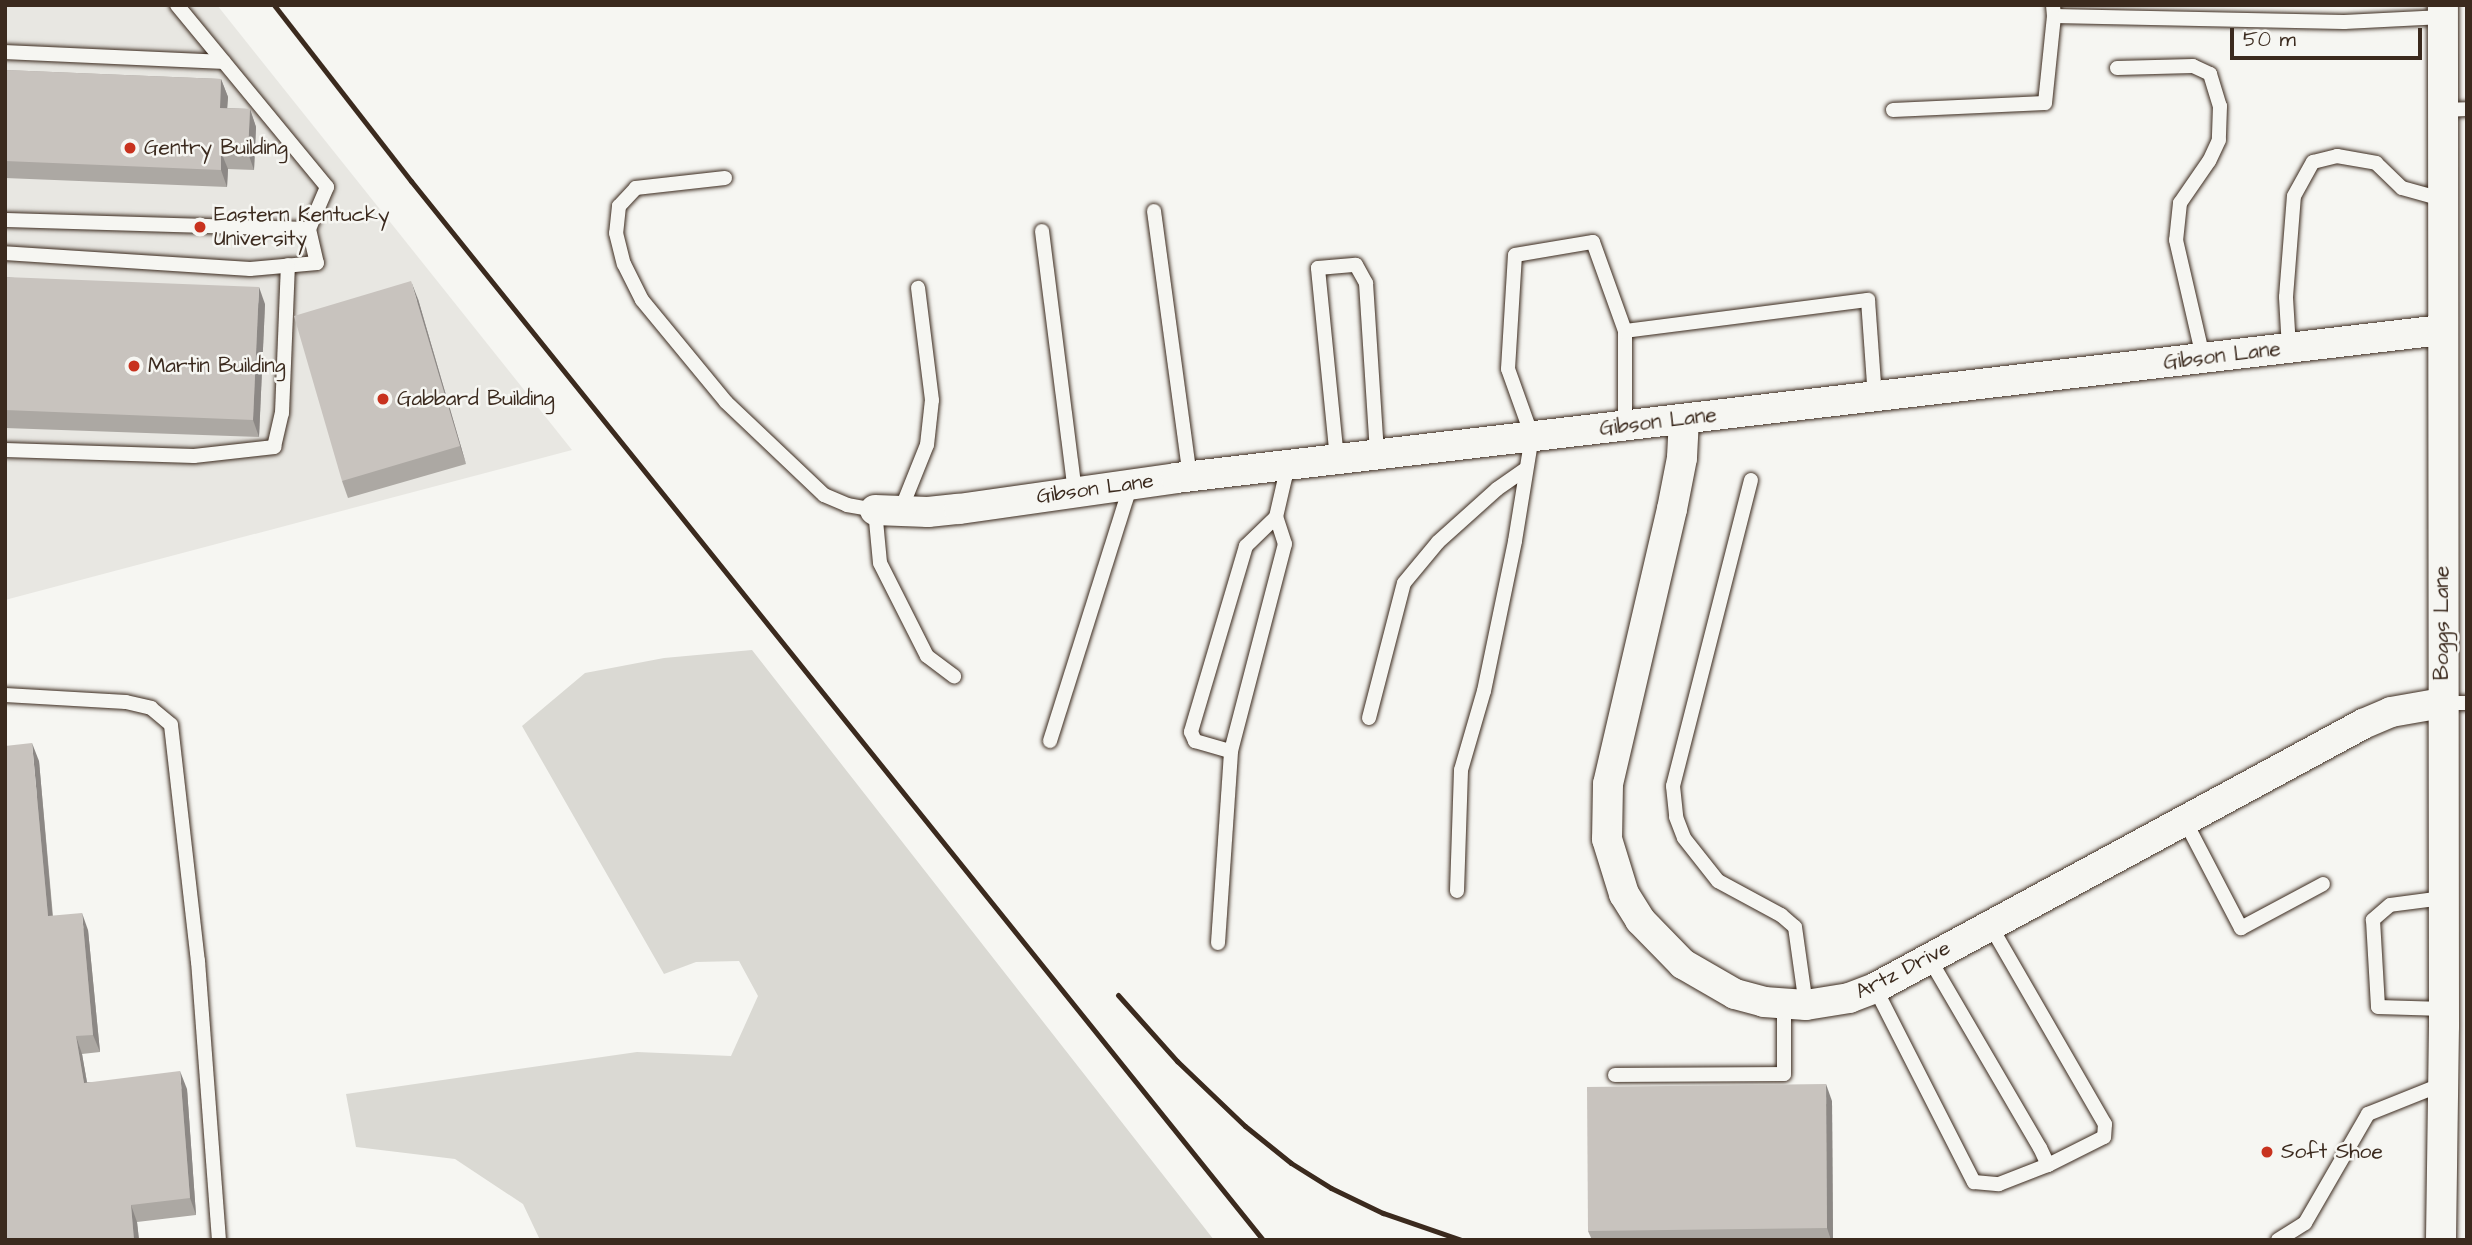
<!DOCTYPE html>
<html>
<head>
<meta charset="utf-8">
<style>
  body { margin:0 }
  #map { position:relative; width:2472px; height:1245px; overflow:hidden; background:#f6f6f2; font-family:"Architects Daughter",sans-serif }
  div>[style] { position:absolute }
  .built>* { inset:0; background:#e8e7e2 }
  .green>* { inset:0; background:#dad9d3 }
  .roads { filter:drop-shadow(0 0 2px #3b2a1e) drop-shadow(0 0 2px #3b2a1e) }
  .lane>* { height:14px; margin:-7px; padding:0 7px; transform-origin:7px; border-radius:7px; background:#f6f6f2 }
  .street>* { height:30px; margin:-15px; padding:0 15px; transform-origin:15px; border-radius:15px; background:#f6f6f2 }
  .rail>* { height:5px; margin:-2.5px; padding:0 2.5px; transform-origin:2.5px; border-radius:2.5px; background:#3b2a1e }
  .wall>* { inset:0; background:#aca8a3 }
  .shaded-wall>* { inset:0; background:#8c8885 }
  .building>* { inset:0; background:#c8c3be }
  .dots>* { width:19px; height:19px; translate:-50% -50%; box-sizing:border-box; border:4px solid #f6f6f2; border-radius:50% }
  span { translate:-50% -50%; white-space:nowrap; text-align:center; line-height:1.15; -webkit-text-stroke:5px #f6f6f2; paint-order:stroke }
  .poi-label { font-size:21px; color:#3b2a1e }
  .left { translate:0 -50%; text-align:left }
  .street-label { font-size:21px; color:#3b2a1e }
  .frame { position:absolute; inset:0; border:7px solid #3b2a1e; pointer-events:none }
  .scale { position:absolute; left:2230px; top:28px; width:192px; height:32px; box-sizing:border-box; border:4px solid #3b2a1e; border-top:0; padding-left:9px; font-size:21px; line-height:24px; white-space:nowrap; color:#3b2a1e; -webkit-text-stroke:5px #f6f6f2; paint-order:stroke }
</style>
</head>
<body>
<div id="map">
  <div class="built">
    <i style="clip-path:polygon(5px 5px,217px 5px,572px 450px,5px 600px)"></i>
  </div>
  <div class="green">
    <i style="clip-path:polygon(752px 650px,1214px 1240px,540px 1240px,523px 1204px,455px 1159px,356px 1147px,346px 1094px,637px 1052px,731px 1056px,758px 996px,739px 961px,696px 962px,664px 974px,522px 726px,585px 673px,664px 658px)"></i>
  </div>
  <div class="roads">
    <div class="lane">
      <i style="left:177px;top:5px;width:236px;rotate:50.5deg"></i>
      <i style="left:327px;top:187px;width:46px;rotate:113.2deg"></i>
      <i style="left:2053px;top:5px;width:11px;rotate:85deg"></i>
      <i style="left:2054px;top:16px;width:290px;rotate:1.2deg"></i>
      <i style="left:2344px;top:22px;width:99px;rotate:-2.9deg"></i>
      <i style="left:5px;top:52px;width:219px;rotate:2.6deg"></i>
      <i style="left:2117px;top:68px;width:76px;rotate:-1.5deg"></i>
      <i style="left:2193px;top:66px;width:19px;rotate:25deg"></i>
      <i style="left:2210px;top:74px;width:34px;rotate:73deg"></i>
      <i style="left:2220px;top:106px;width:34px;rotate:92deg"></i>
      <i style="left:2219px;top:140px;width:23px;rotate:115deg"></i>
      <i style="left:2209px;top:161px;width:51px;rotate:124.6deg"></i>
      <i style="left:2180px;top:203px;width:37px;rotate:96deg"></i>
      <i style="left:2176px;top:240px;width:120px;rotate:77deg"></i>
      <i style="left:1893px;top:110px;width:152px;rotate:-2.6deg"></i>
      <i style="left:2045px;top:103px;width:87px;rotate:-84.1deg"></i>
      <i style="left:2442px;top:110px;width:25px;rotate:-2deg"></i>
      <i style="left:725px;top:178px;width:90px;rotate:173.6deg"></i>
      <i style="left:636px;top:188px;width:25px;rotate:133deg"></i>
      <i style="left:619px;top:206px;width:27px;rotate:96deg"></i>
      <i style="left:616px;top:233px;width:32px;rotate:76deg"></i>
      <i style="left:624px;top:264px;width:40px;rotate:63.4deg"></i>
      <i style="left:642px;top:300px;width:132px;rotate:50.5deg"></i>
      <i style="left:726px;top:402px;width:135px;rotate:43.5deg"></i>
      <i style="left:824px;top:495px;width:25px;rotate:23deg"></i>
      <i style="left:847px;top:505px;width:28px;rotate:10deg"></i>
      <i style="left:875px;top:510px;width:53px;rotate:84.6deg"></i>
      <i style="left:880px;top:563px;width:104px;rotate:63.2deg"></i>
      <i style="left:927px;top:656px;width:34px;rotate:37deg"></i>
      <i style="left:1154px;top:211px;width:267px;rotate:82.3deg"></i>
      <i style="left:5px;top:220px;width:304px;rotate:1.7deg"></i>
      <i style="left:309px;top:229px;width:35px;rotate:77deg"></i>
      <i style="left:317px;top:263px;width:67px;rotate:174.9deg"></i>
      <i style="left:250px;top:269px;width:246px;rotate:-176.3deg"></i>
      <i style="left:1042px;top:231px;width:262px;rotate:82.8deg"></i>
      <i style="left:2289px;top:348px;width:51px;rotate:-93.4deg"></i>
      <i style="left:2286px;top:297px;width:101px;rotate:-85.5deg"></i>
      <i style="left:2294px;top:196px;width:39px;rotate:-61deg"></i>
      <i style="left:2313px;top:162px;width:25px;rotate:-14deg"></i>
      <i style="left:2337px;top:156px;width:40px;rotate:10deg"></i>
      <i style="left:2376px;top:163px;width:36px;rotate:44deg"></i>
      <i style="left:2402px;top:188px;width:41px;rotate:15.4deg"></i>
      <i style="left:1625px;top:426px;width:95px;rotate:-90deg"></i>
      <i style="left:1625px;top:331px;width:245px;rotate:-7.3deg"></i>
      <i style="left:1868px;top:300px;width:98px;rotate:85.9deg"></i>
      <i style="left:5px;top:450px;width:189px;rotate:1.8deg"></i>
      <i style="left:194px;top:456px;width:81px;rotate:-6.4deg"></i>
      <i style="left:274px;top:447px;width:35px;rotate:-77deg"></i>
      <i style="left:282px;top:413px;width:148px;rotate:-87.7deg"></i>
      <i style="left:1337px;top:459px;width:192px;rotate:-95.7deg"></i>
      <i style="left:1318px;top:268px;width:38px;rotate:-5deg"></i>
      <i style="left:1356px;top:265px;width:21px;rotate:61deg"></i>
      <i style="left:1366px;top:283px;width:170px;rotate:86.3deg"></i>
      <i style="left:1751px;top:480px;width:316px;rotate:104.3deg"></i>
      <i style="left:1673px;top:786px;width:31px;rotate:84deg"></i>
      <i style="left:1676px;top:817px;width:22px;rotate:69deg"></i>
      <i style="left:1684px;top:838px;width:55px;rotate:51.7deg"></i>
      <i style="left:1718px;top:881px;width:72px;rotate:28.4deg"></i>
      <i style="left:1781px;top:915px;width:18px;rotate:41deg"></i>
      <i style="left:1795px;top:927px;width:79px;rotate:82deg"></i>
      <i style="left:900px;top:512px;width:72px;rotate:-68.1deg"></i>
      <i style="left:927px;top:445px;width:45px;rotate:-83.7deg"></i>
      <i style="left:932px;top:400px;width:113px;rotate:-97.1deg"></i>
      <i style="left:1276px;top:517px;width:42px;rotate:136deg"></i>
      <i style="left:1246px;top:546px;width:194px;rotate:106.5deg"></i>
      <i style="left:1191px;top:732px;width:10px;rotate:66deg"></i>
      <i style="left:1195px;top:741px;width:37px;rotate:16deg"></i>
      <i style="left:1231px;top:751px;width:214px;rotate:-75.4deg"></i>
      <i style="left:1285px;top:544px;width:28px;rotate:-108deg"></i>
      <i style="left:1276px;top:517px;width:53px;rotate:-77deg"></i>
      <i style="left:5px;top:695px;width:121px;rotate:3.3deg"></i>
      <i style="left:126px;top:702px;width:26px;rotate:13deg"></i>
      <i style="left:151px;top:708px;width:26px;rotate:40deg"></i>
      <i style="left:171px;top:725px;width:238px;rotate:83.5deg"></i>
      <i style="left:198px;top:961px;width:280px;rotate:85.7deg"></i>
      <i style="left:2442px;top:703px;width:25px"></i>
      <i style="left:1369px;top:718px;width:139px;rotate:-75.5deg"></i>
      <i style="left:1404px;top:583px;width:53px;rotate:-50.3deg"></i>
      <i style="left:1438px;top:542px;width:79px;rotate:-41.9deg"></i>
      <i style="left:1497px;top:489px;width:35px;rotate:-35deg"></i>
      <i style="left:1050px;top:741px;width:269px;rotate:-72.5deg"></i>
      <i style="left:2185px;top:821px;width:121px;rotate:62.4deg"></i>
      <i style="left:2241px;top:928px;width:93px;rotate:-28.2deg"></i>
      <i style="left:1457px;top:891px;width:121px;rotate:-88.1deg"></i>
      <i style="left:1461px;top:770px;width:82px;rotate:-73.8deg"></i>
      <i style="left:1484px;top:691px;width:153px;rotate:-78.3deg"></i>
      <i style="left:1515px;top:541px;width:106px;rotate:-80.8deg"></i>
      <i style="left:1532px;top:436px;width:71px;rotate:-109.7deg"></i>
      <i style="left:1508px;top:369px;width:114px;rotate:-86.5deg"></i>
      <i style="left:1515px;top:255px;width:79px;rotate:-9.5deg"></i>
      <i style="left:1593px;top:242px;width:95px;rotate:70.2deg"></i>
      <i style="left:2443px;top:898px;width:53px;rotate:172.5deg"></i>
      <i style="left:2390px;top:905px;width:23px;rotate:139deg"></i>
      <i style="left:2373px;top:920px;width:87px;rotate:86.7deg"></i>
      <i style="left:2378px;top:1007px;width:66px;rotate:1.7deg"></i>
      <i style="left:1990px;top:925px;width:230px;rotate:60deg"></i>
      <i style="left:2105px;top:1124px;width:13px;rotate:94deg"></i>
      <i style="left:2104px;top:1137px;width:63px;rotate:153.4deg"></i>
      <i style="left:1218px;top:943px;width:192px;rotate:-86.1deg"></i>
      <i style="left:1875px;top:988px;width:218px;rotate:63deg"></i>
      <i style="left:1974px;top:1182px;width:25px;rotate:5deg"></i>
      <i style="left:1999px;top:1184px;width:53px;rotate:-21.2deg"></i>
      <i style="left:2048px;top:1165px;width:19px;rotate:-115deg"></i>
      <i style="left:2040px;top:1148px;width:220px;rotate:-120.3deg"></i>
      <i style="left:1615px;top:1075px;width:169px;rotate:-0.3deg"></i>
      <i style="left:1784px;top:1074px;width:70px;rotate:-90deg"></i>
      <i style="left:2278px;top:1240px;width:32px;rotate:-32deg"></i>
      <i style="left:2305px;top:1223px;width:126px;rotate:-60deg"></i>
      <i style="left:2368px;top:1114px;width:81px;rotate:-21.8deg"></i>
    </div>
    <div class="street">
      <i style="left:1684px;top:419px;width:39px;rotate:93deg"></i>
      <i style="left:1682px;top:458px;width:52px;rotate:101.1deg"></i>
      <i style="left:1672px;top:509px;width:282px;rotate:103.1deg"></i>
      <i style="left:1608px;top:784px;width:55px;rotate:91deg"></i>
      <i style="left:1607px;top:839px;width:58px;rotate:72.8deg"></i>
      <i style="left:1624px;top:894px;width:31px;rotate:58deg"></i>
      <i style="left:1640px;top:920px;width:62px;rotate:45.7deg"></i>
      <i style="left:1683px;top:964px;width:60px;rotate:30deg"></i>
      <i style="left:1735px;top:994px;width:30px;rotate:15deg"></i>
      <i style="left:1764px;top:1002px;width:42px;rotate:4.1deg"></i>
      <i style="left:1806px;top:1005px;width:44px;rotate:-9.2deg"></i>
      <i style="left:1849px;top:998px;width:28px;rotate:-21deg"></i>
      <i style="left:1875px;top:988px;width:555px;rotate:-28.41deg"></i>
      <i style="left:2363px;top:724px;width:30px;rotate:-23deg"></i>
      <i style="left:2391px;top:712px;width:52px;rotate:-10deg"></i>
      <i style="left:875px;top:510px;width:53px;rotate:2.2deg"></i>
      <i style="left:928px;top:512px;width:31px;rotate:-6deg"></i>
      <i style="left:959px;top:509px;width:219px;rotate:-8.1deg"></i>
      <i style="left:1176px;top:478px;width:1275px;rotate:-6.67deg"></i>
      <i style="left:2441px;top:1240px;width:214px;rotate:-89.2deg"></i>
      <i style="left:2444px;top:1026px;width:1021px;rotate:-90.06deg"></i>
    </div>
  </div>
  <div class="rail">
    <i style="left:274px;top:5px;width:223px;rotate:52.1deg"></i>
    <i style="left:411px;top:181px;width:1359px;rotate:51.18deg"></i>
    <i style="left:1118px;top:995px;width:89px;rotate:48.2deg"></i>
    <i style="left:1177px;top:1061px;width:94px;rotate:43.7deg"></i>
    <i style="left:1245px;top:1126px;width:59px;rotate:38.8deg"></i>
    <i style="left:1291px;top:1163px;width:47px;rotate:32deg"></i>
    <i style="left:1331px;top:1188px;width:58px;rotate:25.7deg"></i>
    <i style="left:1383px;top:1213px;width:83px;rotate:19.1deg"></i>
  </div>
  <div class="wall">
    <i style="clip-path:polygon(5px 70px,221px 79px,228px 97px,227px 108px,250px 109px,256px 127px,254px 170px,228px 169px,227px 187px,5px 178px)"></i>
    <i style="clip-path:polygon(5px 277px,265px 304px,259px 437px,5px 428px)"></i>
    <i style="clip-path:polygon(418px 299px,466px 464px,348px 498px,342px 481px)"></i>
    <i style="clip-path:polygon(39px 761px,53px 916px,88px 930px,100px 1052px,82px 1054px,87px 1082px,187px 1089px,196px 1215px,137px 1222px,139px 1240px,5px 1240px)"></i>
    <i style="clip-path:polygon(1832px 1101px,1833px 1240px,1592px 1240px,1588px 1231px)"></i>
  </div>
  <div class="shaded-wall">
    <i style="clip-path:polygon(221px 79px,228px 97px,226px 126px,220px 108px)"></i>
    <i style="clip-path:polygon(250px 109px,256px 127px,254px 170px,248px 153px)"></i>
    <i style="clip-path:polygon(221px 152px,228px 169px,227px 187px,221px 170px)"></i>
    <i style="clip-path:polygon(411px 281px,418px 299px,466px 464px,460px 446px)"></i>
    <i style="clip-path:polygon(259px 287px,265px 304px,259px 437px,253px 420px)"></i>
    <i style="clip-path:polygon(32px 743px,39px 761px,54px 934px,48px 916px)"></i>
    <i style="clip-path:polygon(82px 913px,88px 930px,100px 1052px,93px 1035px)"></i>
    <i style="clip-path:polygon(76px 1036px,82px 1054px,90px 1100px,84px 1083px)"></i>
    <i style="clip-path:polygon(180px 1071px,187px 1089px,196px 1215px,190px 1198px)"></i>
    <i style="clip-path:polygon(1826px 1084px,1832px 1101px,1833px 1240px,1831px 1240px,1827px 1228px)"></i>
    <i style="clip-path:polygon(131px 1205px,137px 1222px,139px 1240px,134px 1240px)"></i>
  </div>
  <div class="building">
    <i style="clip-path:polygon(5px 70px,221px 79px,220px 108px,250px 109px,248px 153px,221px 152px,221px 170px,5px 161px)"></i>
    <i style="clip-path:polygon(5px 277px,259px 287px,253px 420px,5px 410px)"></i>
    <i style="clip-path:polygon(411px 281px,460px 446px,342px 481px,294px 316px)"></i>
    <i style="clip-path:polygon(32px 743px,48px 916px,82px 913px,93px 1035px,76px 1036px,84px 1083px,180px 1071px,190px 1198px,131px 1205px,134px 1240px,5px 1240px,5px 746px)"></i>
    <i style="clip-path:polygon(1826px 1084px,1827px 1228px,1588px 1231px,1587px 1087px)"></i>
  </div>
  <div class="dots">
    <i style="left:130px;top:148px;background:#c8321e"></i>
    <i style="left:200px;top:227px;background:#c8321e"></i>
    <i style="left:134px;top:366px;background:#c8321e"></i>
    <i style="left:383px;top:399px;background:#c8321e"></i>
    <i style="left:2267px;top:1152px;background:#c8321e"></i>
  </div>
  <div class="poi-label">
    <span class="left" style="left:144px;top:148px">Gentry Building</span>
    <span class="left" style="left:214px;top:227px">Eastern Kentucky<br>University</span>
    <span class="left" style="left:148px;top:366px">Martin Building</span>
    <span class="left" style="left:397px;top:399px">Gabbard Building</span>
    <span class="left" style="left:2281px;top:1152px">Soft Shoe</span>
  </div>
  <div class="street-label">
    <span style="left:2222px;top:356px;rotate:-7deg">Gibson Lane</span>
    <span style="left:1658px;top:422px;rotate:-7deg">Gibson Lane</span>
    <span style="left:1095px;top:489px;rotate:-8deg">Gibson Lane</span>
    <span style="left:2442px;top:623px;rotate:-90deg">Boggs Lane</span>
    <span style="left:1903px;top:970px;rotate:-27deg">Artz Drive</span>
  </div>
  <div class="frame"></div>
  <div class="scale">50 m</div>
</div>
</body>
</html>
